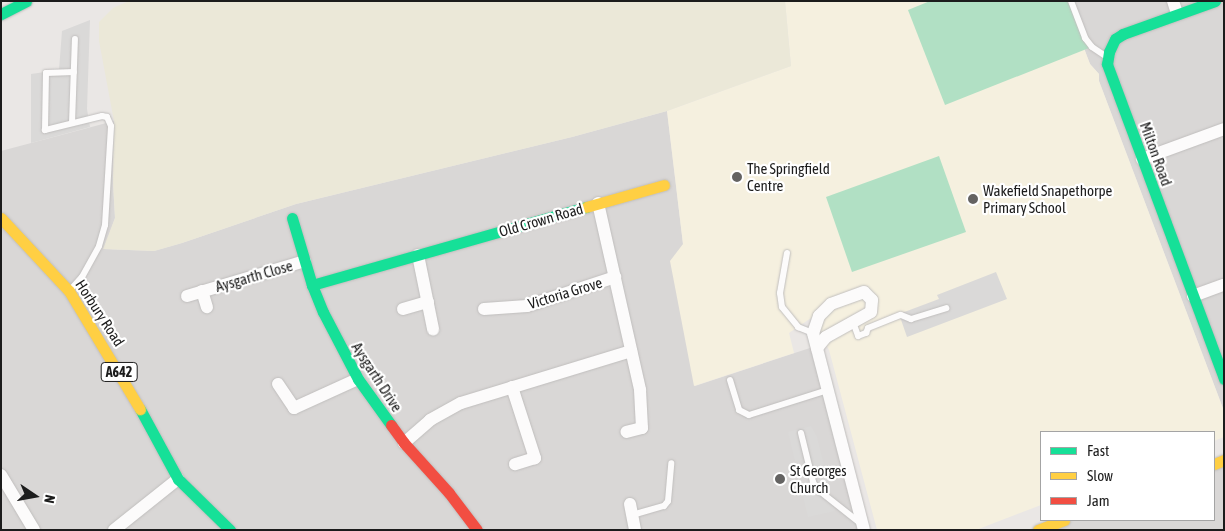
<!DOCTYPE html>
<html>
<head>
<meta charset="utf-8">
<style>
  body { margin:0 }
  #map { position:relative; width:1225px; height:531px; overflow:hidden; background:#eae7e5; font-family:"Asap Condensed",sans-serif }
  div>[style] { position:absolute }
  .residential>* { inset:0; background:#d9d7d6 }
  .education>* { inset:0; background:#f5f0df }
  .farmland>* { inset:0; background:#ebe8d8 }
  .pitch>* { inset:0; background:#b1e0c4 }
  .parking>* { inset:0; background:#dad9d8 }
  .roads { filter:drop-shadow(0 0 1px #c0bebd) drop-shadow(0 0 1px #c0bebd) }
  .lane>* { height:6px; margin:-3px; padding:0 3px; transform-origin:3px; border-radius:3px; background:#fcfbfb }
  .street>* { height:12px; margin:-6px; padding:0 6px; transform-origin:6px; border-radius:6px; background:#fcfbfb }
  .fast>* { height:11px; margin:-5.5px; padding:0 5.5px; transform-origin:5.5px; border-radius:5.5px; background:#16e098 }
  .slow>* { height:11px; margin:-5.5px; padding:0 5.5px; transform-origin:5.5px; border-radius:5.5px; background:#ffcf43 }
  .jam>* { height:11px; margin:-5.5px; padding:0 5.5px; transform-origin:5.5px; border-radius:5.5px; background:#f24e42 }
  .dots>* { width:14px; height:14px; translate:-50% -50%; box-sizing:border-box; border:2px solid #fff; border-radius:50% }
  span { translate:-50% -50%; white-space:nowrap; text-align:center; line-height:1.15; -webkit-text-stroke:4.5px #fff; paint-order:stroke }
  .shield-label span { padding:1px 4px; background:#fff; border:1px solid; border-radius:4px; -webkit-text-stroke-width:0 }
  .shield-label { font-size:14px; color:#1c1c1c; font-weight:700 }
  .street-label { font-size:15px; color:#1c1c1c }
  .poi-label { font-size:15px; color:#1c1c1c }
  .left { translate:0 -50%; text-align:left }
  .frame { position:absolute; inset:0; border:2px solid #1c1c1c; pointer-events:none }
  .legend { position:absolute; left:1040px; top:431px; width:175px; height:90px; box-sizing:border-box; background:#fff; border:1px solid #a4a4a4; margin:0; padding:6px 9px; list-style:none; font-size:15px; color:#1c1c1c }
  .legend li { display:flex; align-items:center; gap:10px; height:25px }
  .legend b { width:25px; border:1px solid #a4a4a4 }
  .north { position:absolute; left:10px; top:471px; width:50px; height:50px; -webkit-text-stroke:4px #fff; paint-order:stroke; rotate:102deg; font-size:14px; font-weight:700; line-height:20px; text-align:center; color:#1c1c1c }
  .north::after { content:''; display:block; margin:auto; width:18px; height:22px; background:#1c1c1c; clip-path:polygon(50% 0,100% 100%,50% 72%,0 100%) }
</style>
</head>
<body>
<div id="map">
  <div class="residential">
    <i style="clip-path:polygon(1066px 1px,1224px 1px,1224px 411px,1099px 81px,1099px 74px,1090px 64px)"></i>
    <i style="clip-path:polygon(667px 111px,683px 244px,695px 386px,816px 346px,864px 530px,1px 530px,1px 151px,114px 121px,113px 182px,115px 218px,104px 249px,154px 251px,182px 243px,296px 204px,572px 137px)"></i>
    <i style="clip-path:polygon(1224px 460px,1224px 530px,1038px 530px,1064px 520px,1214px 520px,1214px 464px)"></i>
  </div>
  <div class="education">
    <i style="clip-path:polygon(785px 1px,1066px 1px,1090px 64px,1099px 74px,1099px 81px,1224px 411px,1224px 437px,1214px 441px,1214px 432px,1041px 432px,1041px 505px,976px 530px,877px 530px,829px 350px,811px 318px,789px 333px,794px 353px,694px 386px,670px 261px,683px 244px,667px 111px,791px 66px)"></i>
  </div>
  <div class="farmland">
    <i style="clip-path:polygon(129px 1px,785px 1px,791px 66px,667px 111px,572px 137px,296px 204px,182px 243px,154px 251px,103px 249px,115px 218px,113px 182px,114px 121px,99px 41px,99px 22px,113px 8px)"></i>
  </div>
  <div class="pitch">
    <i style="clip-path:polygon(930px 1px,1070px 1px,1089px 48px,945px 105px,908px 10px)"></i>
    <i style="clip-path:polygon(939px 156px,966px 232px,852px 272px,826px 197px)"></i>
  </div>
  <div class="parking">
    <i style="clip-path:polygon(90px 20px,87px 109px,90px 127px,31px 143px,31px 74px,59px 70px,62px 31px)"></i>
    <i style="clip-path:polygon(996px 272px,1007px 299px,907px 337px,899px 314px,939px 299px,937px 295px)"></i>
    <i style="clip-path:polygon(811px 426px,817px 437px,835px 511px,808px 517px,801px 488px,809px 486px,803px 460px,795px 461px,788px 432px)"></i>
  </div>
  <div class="roads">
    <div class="lane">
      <i style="left:1071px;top:1px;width:40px;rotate:69deg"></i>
      <i style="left:1085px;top:38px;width:11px;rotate:52deg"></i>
      <i style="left:1092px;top:47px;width:18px;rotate:34deg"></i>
      <i style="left:72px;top:123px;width:84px;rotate:-88deg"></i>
      <i style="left:787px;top:253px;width:41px;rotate:99.9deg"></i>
      <i style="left:780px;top:293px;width:14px;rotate:82deg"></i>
      <i style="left:782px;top:307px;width:26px;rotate:51deg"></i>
      <i style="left:798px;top:327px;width:16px;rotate:22deg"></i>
      <i style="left:72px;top:288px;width:15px;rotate:-48deg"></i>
      <i style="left:82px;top:277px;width:35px;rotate:-61deg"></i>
      <i style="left:99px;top:246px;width:22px;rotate:-74deg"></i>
      <i style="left:105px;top:225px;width:99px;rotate:-86.5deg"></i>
      <i style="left:111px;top:126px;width:10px;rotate:-114deg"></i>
      <i style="left:107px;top:117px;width:5px;rotate:-169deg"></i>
      <i style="left:102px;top:116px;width:59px;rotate:166.2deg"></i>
      <i style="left:45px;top:130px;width:57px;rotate:-89deg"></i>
      <i style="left:46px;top:73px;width:28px;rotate:-2deg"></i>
      <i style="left:853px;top:322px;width:15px;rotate:70deg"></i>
      <i style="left:858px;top:336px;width:9px;rotate:-21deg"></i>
      <i style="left:866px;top:333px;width:5px;rotate:-68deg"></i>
      <i style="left:868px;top:328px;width:35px;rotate:-22deg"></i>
      <i style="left:901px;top:315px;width:11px;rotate:22deg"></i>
      <i style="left:911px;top:319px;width:37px;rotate:-17deg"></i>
      <i style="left:730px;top:380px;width:31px;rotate:73deg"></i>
      <i style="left:739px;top:410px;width:11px;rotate:27deg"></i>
      <i style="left:749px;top:415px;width:83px;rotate:-17.6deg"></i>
      <i style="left:801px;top:433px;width:50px;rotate:76.2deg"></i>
      <i style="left:813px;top:482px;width:8px;rotate:60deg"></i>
      <i style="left:817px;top:489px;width:55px;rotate:38.3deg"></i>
      <i style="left:632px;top:515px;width:33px;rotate:-16deg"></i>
      <i style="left:664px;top:506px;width:6px;rotate:-51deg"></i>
      <i style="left:668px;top:501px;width:38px;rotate:-85deg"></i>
    </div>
    <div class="street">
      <i style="left:1173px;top:1px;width:13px;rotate:72deg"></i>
      <i style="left:1142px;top:159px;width:87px;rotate:-20.1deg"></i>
      <i style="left:598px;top:203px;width:192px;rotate:77.3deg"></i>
      <i style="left:640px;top:390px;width:38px;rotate:87deg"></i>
      <i style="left:642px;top:428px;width:16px;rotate:166deg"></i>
      <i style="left:418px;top:255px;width:76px;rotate:78.5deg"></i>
      <i style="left:202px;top:291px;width:17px;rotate:73deg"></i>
      <i style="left:187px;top:296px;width:123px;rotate:-16.5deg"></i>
      <i style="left:1193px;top:296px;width:33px;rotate:-20deg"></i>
      <i style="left:403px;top:309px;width:26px;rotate:-16deg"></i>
      <i style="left:484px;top:309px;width:43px;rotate:-4deg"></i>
      <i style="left:527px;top:306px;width:93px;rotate:-18.2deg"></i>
      <i style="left:817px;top:348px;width:14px;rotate:-51deg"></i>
      <i style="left:826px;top:337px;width:51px;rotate:-29.1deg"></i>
      <i style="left:871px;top:312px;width:12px;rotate:-85deg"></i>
      <i style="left:872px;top:300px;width:11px;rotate:-135deg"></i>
      <i style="left:864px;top:292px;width:35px;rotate:160deg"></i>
      <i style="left:831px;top:304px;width:17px;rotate:135deg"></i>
      <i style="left:819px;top:316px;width:18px;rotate:109deg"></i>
      <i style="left:813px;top:333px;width:203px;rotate:75.5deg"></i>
      <i style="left:278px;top:384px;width:29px;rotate:56deg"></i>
      <i style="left:294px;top:408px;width:70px;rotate:-24.4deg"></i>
      <i style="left:512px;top:387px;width:75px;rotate:72.1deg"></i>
      <i style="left:535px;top:458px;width:21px;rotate:163deg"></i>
      <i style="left:404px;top:443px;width:35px;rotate:-41deg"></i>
      <i style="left:430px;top:420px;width:35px;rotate:-29deg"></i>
      <i style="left:461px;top:403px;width:178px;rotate:-17deg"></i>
      <i style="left:1px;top:475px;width:64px;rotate:59deg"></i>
      <i style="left:630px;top:504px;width:26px;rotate:79deg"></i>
      <i style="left:114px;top:530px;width:82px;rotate:-38.6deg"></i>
    </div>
    <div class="fast">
      <i style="left:1215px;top:1px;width:98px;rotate:160.3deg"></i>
      <i style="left:1123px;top:34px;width:9px;rotate:148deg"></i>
      <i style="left:1115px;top:39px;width:14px;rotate:115deg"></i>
      <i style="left:1109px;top:52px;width:12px;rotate:99deg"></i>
      <i style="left:1107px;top:64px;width:336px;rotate:69.6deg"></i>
      <i style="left:1px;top:14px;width:28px;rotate:-27deg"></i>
      <i style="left:292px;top:218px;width:70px;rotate:73.4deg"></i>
      <i style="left:312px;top:285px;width:29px;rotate:68deg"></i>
      <i style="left:323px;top:312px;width:76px;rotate:62.4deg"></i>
      <i style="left:358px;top:379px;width:57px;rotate:54.3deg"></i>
      <i style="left:312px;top:285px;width:285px;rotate:-15.9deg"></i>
      <i style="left:140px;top:409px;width:80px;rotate:61.5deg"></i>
      <i style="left:178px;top:479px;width:73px;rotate:44.4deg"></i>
    </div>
    <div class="slow">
      <i style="left:586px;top:207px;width:81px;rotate:-15.8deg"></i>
      <i style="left:1px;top:218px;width:100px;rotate:47deg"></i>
      <i style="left:69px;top:291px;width:138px;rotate:59deg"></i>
      <i style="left:1214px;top:464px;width:11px;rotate:-22deg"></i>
      <i style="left:1038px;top:530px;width:28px;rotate:-21deg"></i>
    </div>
    <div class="jam">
      <i style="left:391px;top:425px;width:22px;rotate:54deg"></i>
      <i style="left:404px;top:443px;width:67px;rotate:48deg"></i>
      <i style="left:449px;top:493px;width:46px;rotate:52.9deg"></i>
    </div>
  </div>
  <div class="dots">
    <i style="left:737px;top:177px;background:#646362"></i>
    <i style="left:973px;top:199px;background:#646362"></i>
    <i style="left:780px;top:479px;background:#646362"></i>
  </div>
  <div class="shield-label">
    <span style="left:119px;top:372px">A642</span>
  </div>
  <div class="street-label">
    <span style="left:1156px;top:154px;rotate:70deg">Milton Road</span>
    <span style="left:541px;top:220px;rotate:-16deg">Old Crown Road</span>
    <span style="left:254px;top:276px;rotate:-16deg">Aysgarth Close</span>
    <span style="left:565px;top:293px;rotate:-17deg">Victoria Grove</span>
    <span style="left:100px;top:313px;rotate:57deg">Horbury Road</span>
    <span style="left:377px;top:377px;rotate:57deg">Aysgarth Drive</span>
  </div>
  <div class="poi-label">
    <span class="left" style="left:747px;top:177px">The Springfield<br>Centre</span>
    <span class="left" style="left:983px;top:199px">Wakefield Snapethorpe<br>Primary School</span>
    <span class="left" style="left:790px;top:479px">St Georges<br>Church</span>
  </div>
  <div class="frame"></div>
  <ul class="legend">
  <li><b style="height:6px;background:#16e098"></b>Fast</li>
  <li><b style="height:6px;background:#ffcf43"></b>Slow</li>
  <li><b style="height:6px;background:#f24e42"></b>Jam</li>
  </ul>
  <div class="north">N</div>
</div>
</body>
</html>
